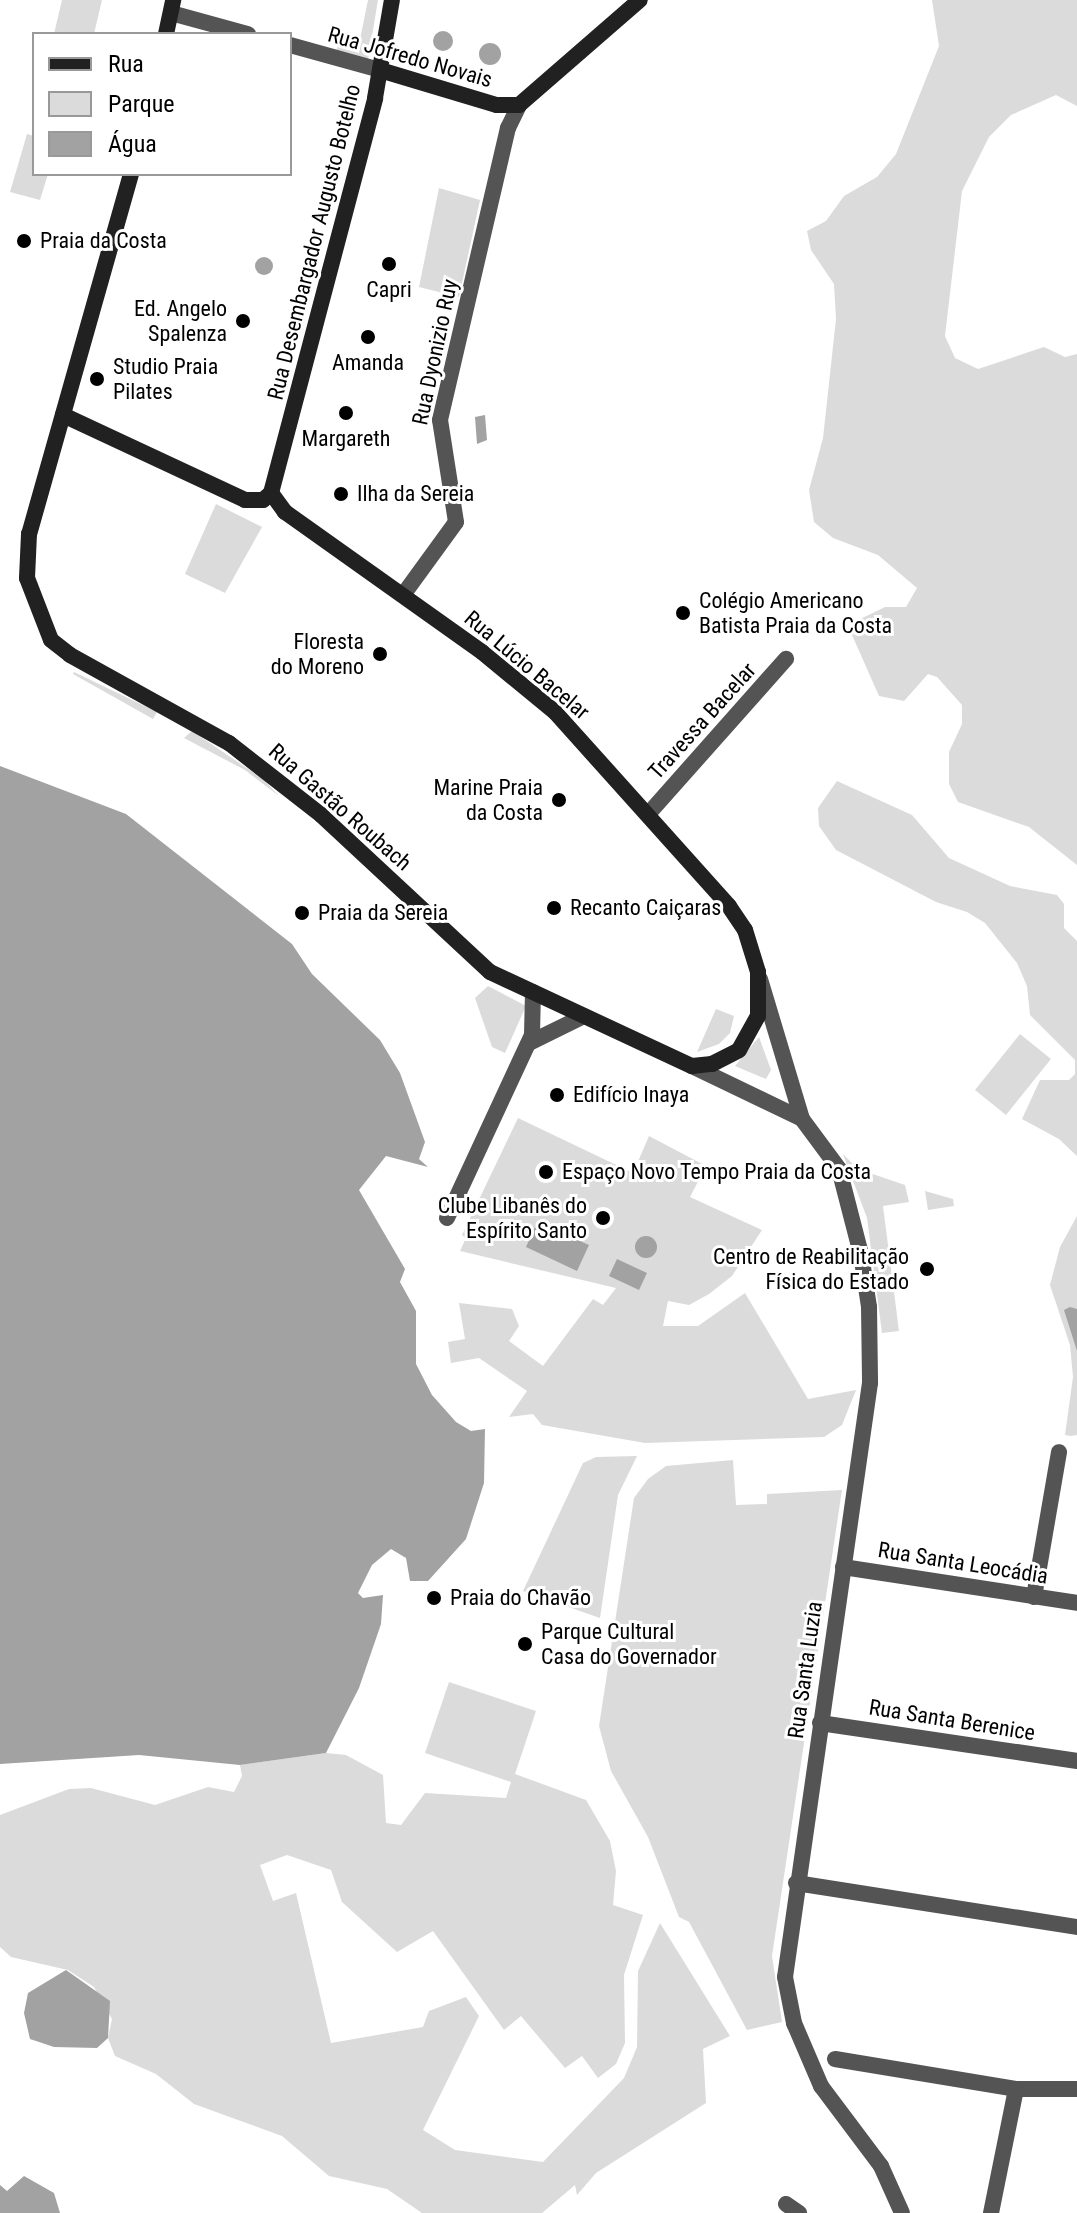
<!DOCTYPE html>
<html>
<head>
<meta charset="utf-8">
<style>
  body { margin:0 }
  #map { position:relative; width:1077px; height:2213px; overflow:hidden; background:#fff; font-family:"Roboto Condensed",sans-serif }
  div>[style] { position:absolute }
  .green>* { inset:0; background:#dbdbdb }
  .water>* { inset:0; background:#a2a2a2 }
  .round { border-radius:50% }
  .street>* { height:16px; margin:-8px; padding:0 8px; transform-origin:8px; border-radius:8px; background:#545454 }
  .secondary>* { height:16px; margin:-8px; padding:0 8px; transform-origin:8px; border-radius:8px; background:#212121 }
  .dots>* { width:22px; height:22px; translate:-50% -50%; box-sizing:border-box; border:4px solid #fff; border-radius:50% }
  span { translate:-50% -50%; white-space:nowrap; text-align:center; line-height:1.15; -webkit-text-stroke:6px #fff; paint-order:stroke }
  .street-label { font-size:22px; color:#000 }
  .poi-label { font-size:22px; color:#000 }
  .left { translate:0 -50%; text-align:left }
  .right { translate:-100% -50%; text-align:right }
  .legend { position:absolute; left:32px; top:32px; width:260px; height:144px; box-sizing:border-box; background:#fff; border:2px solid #999; margin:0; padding:10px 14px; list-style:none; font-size:24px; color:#000 }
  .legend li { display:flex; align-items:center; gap:16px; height:40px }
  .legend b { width:40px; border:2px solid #999 }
</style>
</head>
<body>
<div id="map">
  <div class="green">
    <i style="clip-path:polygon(62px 0,102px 0,94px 34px,54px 34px)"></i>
    <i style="clip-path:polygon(368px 0,378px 0,368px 60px,336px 52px,338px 44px,358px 49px)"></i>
    <i style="clip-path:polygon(932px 0,1077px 0,1077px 106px,1056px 95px,1011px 115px,989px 137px,962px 191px,945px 336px,955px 358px,978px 369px,1044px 347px,1065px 357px,1077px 354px,1077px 865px,1029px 827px,958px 802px,949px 784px,949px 752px,962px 724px,962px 705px,937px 677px,928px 674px,904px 701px,879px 696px,852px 635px,856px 621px,885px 607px,906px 607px,917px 588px,878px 555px,833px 538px,814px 522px,809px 490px,823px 438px,836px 319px,834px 284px,811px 250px,807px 231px,826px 221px,844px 196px,877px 177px,896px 154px,939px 46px)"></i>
    <i style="clip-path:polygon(27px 134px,34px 136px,34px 174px,48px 174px,40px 200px,10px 192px)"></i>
    <i style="clip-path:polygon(439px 188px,480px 200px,459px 297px,419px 287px)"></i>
    <i style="clip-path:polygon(216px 504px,262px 527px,225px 593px,185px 574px)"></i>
    <i style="clip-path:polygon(74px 672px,157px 712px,153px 719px,73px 674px)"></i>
    <i style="clip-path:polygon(192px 731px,263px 779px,279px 796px,245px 770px,184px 738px)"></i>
    <i style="clip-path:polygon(837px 781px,912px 815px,949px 858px,1010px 886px,1057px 895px,1064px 904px,1064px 928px,1077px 941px,1077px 1156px,1059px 1139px,1022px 1119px,1040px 1080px,1069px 1080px,1075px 1074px,1075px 1060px,1030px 1015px,1027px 986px,1017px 963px,985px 923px,967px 912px,936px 902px,836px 850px,819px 826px,818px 808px)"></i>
    <i style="clip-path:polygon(488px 986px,526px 1006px,505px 1053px,492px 1047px,475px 998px)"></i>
    <i style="clip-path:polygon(716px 1009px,734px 1016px,730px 1033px,719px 1044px,697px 1052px)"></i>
    <i style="clip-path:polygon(1020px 1034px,1051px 1059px,1006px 1115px,975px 1090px)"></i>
    <i style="clip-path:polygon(759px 1037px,771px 1070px,766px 1079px,735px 1066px)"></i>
    <i style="clip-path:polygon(518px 1118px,633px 1173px,649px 1136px,706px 1166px,690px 1197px,762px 1230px,732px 1276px,709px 1294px,689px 1305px,668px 1301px,663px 1326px,698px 1326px,745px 1293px,808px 1399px,856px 1390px,842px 1425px,824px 1437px,645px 1443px,542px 1425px,533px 1414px,509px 1417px,527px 1391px,479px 1358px,451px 1363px,448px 1342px,465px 1339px,459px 1303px,512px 1309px,519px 1326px,509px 1341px,543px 1366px,593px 1299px,603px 1305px,616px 1288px,460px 1251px,466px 1238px,462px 1235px)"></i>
    <i style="clip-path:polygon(843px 1154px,858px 1169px,905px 1185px,909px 1202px,883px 1206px,899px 1331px,882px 1333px,867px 1218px)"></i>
    <i style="clip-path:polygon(925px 1191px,953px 1199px,954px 1206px,928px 1210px)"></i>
    <i style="clip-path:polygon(1077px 1216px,1077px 1435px,1071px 1436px,1065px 1435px,1073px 1377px,1070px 1345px,1050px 1285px,1060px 1247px)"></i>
    <i style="clip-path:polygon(637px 1456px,618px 1495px,600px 1618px,523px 1591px,583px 1463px,596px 1457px)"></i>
    <i style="clip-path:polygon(733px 1460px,736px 1505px,767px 1504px,767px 1494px,842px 1490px,772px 1956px,782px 2022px,747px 2030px,689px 1922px,679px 1917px,648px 1837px,611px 1771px,599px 1726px,634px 1498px,648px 1479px,666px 1466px)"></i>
    <i style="clip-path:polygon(449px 1682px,536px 1711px,515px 1774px,586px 1800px,610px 1841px,616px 1871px,613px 1905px,643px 1915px,624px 1975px,625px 2043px,616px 2064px,598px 2078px,582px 2056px,565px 2068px,521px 2016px,504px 2030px,433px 1931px,397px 1952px,342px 1902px,331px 1870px,287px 1855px,260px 1865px,273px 1901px,296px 1893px,331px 2043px,423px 2027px,429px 2011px,466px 1997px,479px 2016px,423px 2130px,455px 2150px,543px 2162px,624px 2078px,637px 2047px,638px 1971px,660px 1923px,730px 2036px,703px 2049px,706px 2103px,596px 2173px,577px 2195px,575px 2185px,542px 2213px,422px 2213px,387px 2189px,329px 2176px,282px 2136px,194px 2104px,156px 2074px,115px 2056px,108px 2038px,112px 2019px,94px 1987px,68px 1970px,11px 1957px,0 1947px,0 1815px,69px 1789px,91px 1788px,155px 1805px,208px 1787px,234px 1792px,242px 1776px,240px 1765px,326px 1753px,346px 1755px,383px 1775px,386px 1823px,401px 1825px,425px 1793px,506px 1798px,511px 1782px,425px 1753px)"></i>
  </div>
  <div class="water">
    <i class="round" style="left:433px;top:31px;width:20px;height:20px"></i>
    <i class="round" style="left:479px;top:43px;width:22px;height:22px"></i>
    <i class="round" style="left:255px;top:257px;width:18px;height:18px"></i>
    <i style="clip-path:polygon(485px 415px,487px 440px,477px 444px,475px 417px)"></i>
    <i style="clip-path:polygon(0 766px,126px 814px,292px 944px,312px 974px,380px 1040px,400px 1073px,425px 1142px,419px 1159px,428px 1167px,386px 1156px,359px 1190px,405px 1269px,400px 1282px,416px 1311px,416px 1364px,432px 1395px,456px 1422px,471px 1431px,485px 1429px,484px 1483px,466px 1539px,428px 1581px,410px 1581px,406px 1558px,391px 1549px,372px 1565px,358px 1593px,363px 1598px,383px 1595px,381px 1624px,359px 1688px,326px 1753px,240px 1765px,139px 1755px,0 1764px)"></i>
    <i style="clip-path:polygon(537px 1222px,589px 1245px,577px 1271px,526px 1247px)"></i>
    <i class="round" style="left:635px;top:1236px;width:22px;height:22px"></i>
    <i style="clip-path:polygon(617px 1259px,647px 1273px,639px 1290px,609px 1276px)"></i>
    <i style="clip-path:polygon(1070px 1307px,1077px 1309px,1077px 1351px,1064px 1310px)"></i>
    <i style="clip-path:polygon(66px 1970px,110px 2001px,108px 2038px,97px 2048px,54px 2047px,30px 2039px,24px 2013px,28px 1993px)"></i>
    <i style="clip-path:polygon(24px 2176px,54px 2193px,60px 2213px,0 2213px,0 2185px,7px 2191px)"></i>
  </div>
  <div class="street">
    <i style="left:171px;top:13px;width:80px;rotate:15.3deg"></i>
    <i style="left:290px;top:45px;width:93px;rotate:15.5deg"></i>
    <i style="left:403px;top:595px;width:90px;rotate:-54deg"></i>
    <i style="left:456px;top:522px;width:103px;rotate:-98.9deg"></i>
    <i style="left:440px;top:420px;width:300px;rotate:-76.9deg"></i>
    <i style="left:508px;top:128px;width:25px;rotate:-64deg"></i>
    <i style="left:650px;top:812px;width:205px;rotate:-48.4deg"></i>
    <i style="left:760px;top:979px;width:146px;rotate:73.3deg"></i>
    <i style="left:529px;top:1043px;width:61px;rotate:-26.1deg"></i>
    <i style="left:692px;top:1066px;width:122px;rotate:25.7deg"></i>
    <i style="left:802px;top:1119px;width:62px;rotate:53.5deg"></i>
    <i style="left:839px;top:1169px;width:88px;rotate:75.5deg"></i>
    <i style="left:861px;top:1254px;width:54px;rotate:81.4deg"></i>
    <i style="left:869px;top:1307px;width:76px;rotate:89.2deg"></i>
    <i style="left:870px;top:1383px;width:600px;rotate:98.14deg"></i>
    <i style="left:785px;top:1977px;width:47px;rotate:78.9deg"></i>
    <i style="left:794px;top:2023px;width:69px;rotate:66.8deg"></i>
    <i style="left:821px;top:2086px;width:100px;rotate:53.1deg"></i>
    <i style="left:881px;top:2166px;width:51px;rotate:65.9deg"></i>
    <i style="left:447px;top:1218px;width:202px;rotate:-65.1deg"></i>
    <i style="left:532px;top:1035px;width:43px;rotate:-88.7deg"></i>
    <i style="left:843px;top:1567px;width:237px;rotate:8.7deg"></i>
    <i style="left:1034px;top:1597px;width:147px;rotate:-80.2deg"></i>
    <i style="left:820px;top:1723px;width:260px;rotate:8.4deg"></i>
    <i style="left:796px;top:1883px;width:284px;rotate:8.9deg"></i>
    <i style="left:835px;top:2059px;width:183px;rotate:9.4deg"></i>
    <i style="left:1016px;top:2089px;width:61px"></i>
    <i style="left:786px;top:2204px;width:16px;rotate:35deg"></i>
    <i style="left:991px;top:2213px;width:126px;rotate:-78.6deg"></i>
  </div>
  <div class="secondary">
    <i style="left:166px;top:34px;width:35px;rotate:-78deg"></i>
    <i style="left:380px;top:70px;width:122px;rotate:16.7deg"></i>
    <i style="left:497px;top:105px;width:22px"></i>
    <i style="left:519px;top:105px;width:160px;rotate:-41deg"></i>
    <i style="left:131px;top:174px;width:374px;rotate:105.8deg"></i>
    <i style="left:29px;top:534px;width:44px;rotate:92.6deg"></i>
    <i style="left:27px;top:578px;width:66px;rotate:68.8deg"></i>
    <i style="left:51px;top:640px;width:24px;rotate:38deg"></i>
    <i style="left:70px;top:655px;width:182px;rotate:29deg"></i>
    <i style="left:229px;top:743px;width:117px;rotate:38deg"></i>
    <i style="left:321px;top:815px;width:231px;rotate:42.9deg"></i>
    <i style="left:490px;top:972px;width:223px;rotate:25deg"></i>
    <i style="left:692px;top:1066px;width:20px;rotate:-6deg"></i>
    <i style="left:712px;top:1064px;width:30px;rotate:-27deg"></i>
    <i style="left:739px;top:1050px;width:39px;rotate:-61deg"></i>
    <i style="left:758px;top:1016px;width:44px;rotate:-90deg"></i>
    <i style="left:758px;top:972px;width:44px;rotate:-107.2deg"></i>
    <i style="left:745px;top:930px;width:29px;rotate:-124deg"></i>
    <i style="left:729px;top:906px;width:261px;rotate:-131.9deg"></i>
    <i style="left:555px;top:712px;width:94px;rotate:-140.6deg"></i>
    <i style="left:482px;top:652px;width:242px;rotate:-144.6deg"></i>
    <i style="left:285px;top:512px;width:24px;rotate:-126deg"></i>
    <i style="left:63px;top:415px;width:201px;rotate:25deg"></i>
    <i style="left:245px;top:500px;width:18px"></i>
    <i style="left:263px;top:500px;width:11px;rotate:-41deg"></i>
    <i style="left:271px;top:493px;width:408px;rotate:-75.2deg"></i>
    <i style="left:375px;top:98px;width:99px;rotate:-80.2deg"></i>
  </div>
  <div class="dots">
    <i style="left:24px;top:241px;background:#000"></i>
    <i style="left:389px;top:264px;background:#000"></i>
    <i style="left:243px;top:321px;background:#000"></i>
    <i style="left:368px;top:337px;background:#000"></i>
    <i style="left:97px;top:379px;background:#000"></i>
    <i style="left:346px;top:413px;background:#000"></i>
    <i style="left:341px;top:494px;background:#000"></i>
    <i style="left:683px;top:613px;background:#000"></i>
    <i style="left:380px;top:654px;background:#000"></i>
    <i style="left:559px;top:800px;background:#000"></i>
    <i style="left:554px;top:908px;background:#000"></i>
    <i style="left:302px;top:913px;background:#000"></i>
    <i style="left:557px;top:1095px;background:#000"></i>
    <i style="left:546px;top:1172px;background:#000"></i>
    <i style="left:603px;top:1218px;background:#000"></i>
    <i style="left:927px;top:1269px;background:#000"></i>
    <i style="left:434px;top:1598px;background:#000"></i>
    <i style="left:525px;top:1644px;background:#000"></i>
  </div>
  <div class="street-label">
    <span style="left:410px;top:57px;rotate:16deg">Rua Jofredo Novais</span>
    <span style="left:314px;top:242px;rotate:-76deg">Rua Desembargador Augusto Botelho</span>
    <span style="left:435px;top:352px;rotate:-78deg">Rua Dyonizio Ruy</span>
    <span style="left:527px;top:665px;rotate:40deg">Rua Lúcio Bacelar</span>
    <span style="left:702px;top:721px;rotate:-48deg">Travessa Bacelar</span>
    <span style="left:340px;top:807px;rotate:41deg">Rua Gastão Roubach</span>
    <span style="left:963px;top:1563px;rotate:9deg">Rua Santa Leocádia</span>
    <span style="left:805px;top:1670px;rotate:-82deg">Rua Santa Luzia</span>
    <span style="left:952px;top:1720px;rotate:9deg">Rua Santa Berenice</span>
  </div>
  <div class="poi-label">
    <span class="left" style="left:40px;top:241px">Praia da Costa</span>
    <span style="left:389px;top:290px">Capri</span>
    <span class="right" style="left:227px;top:321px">Ed. Angelo<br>Spalenza</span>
    <span style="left:368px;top:363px">Amanda</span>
    <span class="left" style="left:113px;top:379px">Studio Praia<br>Pilates</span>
    <span style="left:346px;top:439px">Margareth</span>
    <span class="left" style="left:357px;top:494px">Ilha da Sereia</span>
    <span class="left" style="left:699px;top:613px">Colégio Americano<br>Batista Praia da Costa</span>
    <span class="right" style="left:364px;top:654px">Floresta<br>do Moreno</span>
    <span class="right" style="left:543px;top:800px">Marine Praia<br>da Costa</span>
    <span class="left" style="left:570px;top:908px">Recanto Caiçaras</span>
    <span class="left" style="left:318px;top:913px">Praia da Sereia</span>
    <span class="left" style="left:573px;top:1095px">Edifício Inaya</span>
    <span class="left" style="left:562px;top:1172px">Espaço Novo Tempo Praia da Costa</span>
    <span class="right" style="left:587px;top:1218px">Clube Libanês do<br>Espírito Santo</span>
    <span class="right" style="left:909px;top:1269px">Centro de Reabilitação<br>Física do Estado</span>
    <span class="left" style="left:450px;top:1598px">Praia do Chavão</span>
    <span class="left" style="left:541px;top:1644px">Parque Cultural<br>Casa do Governador</span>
  </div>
  <ul class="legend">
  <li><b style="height:10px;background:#212121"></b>Rua</li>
  <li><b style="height:22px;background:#dbdbdb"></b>Parque</li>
  <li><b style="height:22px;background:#a2a2a2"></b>Água</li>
  </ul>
</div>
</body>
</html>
